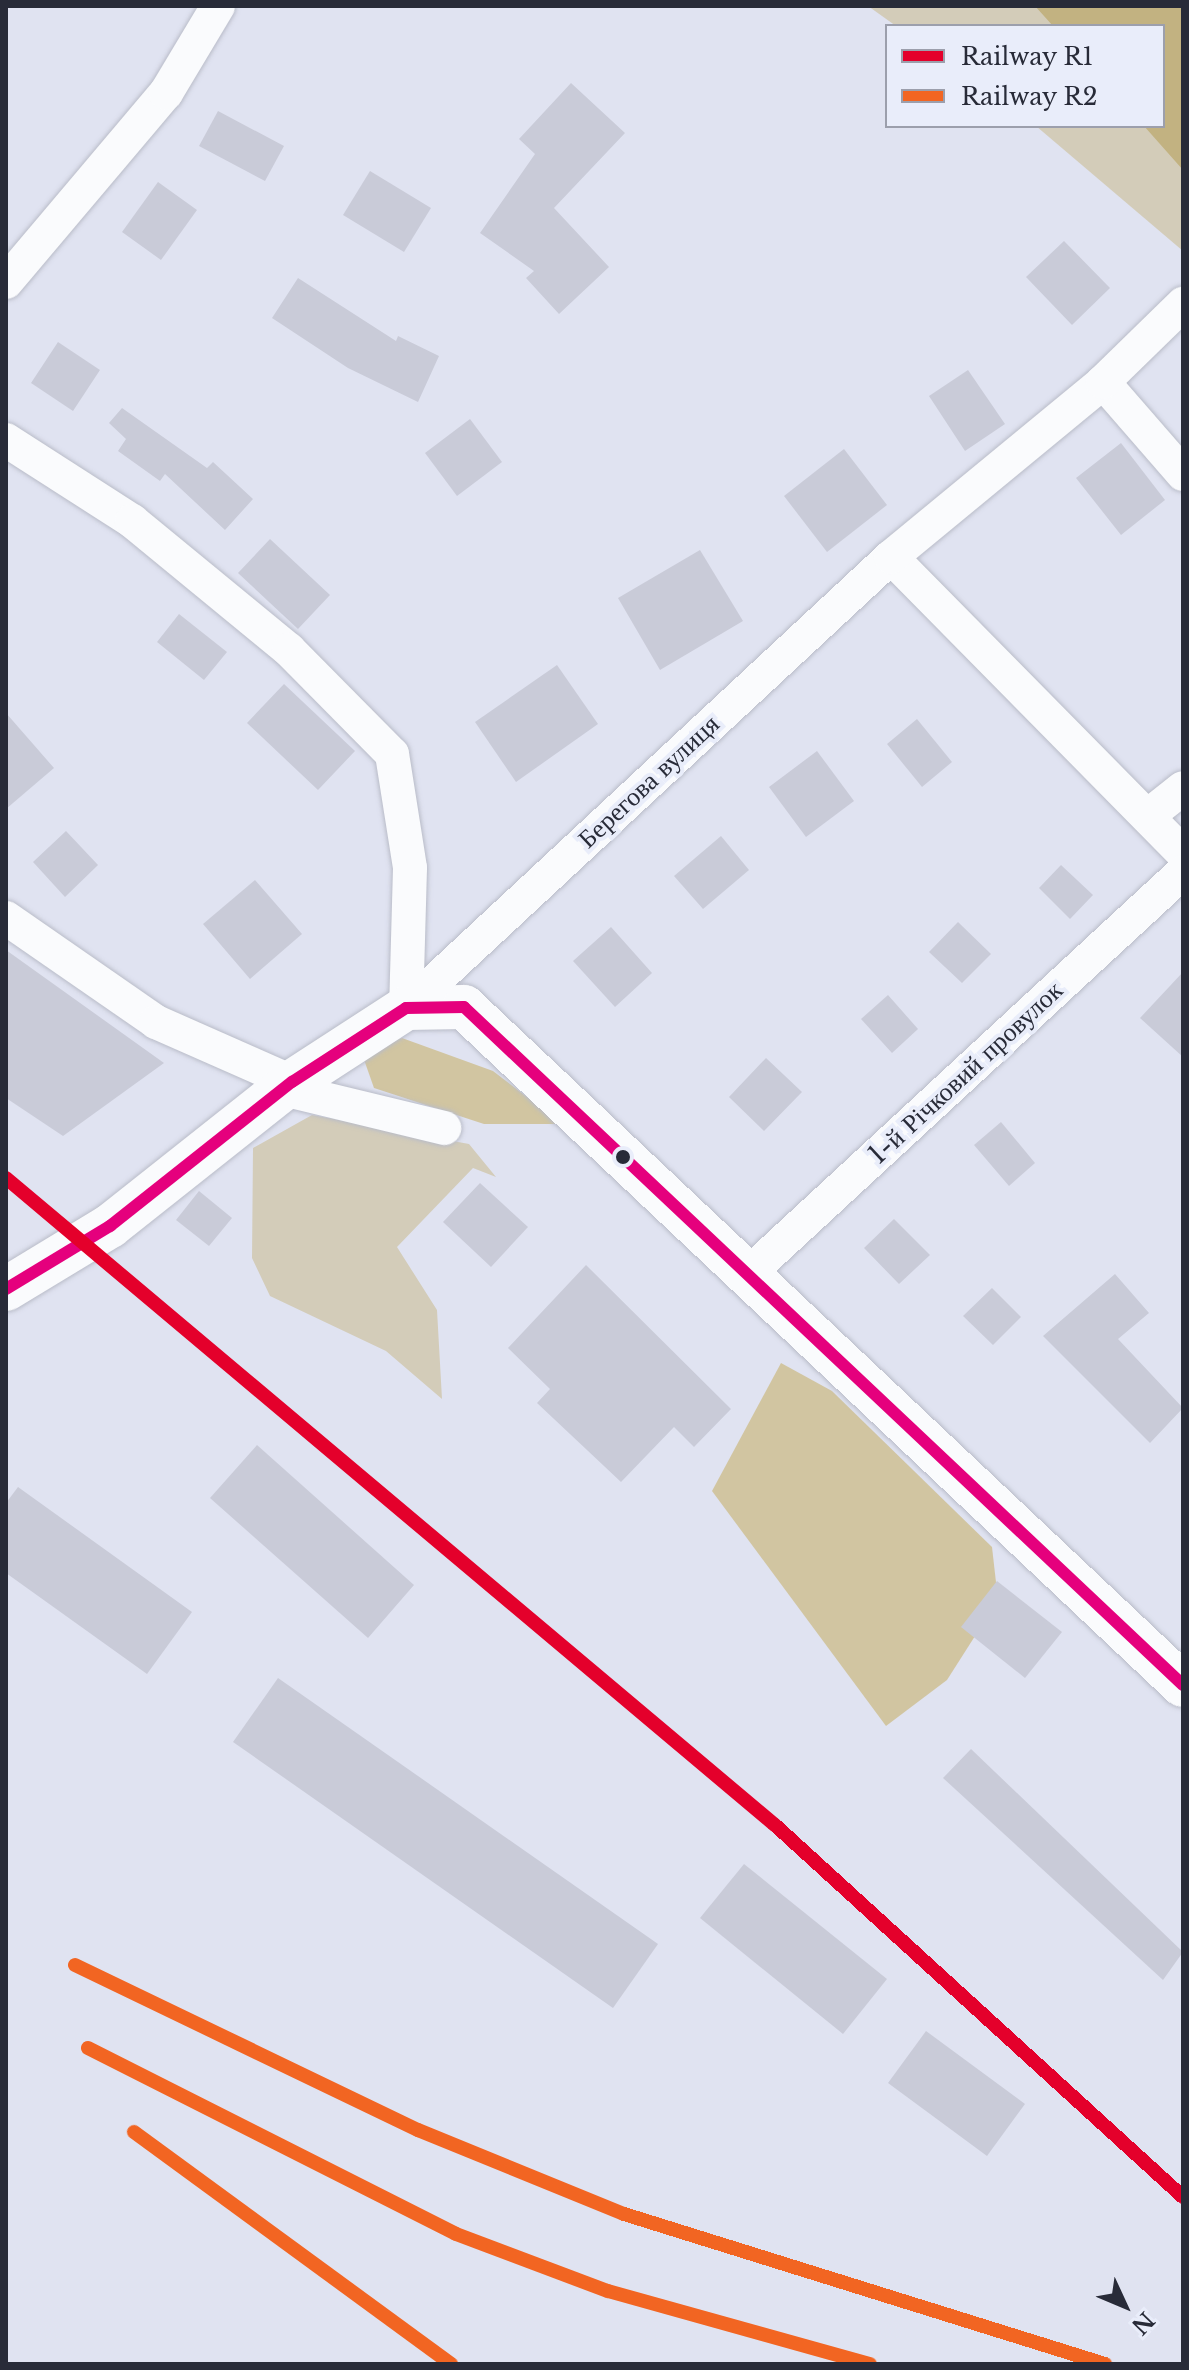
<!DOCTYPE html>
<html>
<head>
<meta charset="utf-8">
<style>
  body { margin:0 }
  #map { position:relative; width:1189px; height:2370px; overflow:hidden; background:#e0e3f1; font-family:"Libre Baskerville",serif }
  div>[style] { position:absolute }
  .green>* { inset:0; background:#d3ccb9 }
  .forest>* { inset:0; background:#d1c5a1 }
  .water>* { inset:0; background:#c2b281 }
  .building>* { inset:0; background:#c9cbd8 }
  .roads { filter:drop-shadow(0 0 2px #b9bcc8) drop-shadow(0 0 2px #b9bcc8) }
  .minor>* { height:34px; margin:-17px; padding:0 17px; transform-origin:17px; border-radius:17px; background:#fafbfd }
  .tertiary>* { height:44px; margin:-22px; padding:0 22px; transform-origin:22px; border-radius:22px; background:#fafbfd }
  .bus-1>* { height:12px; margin:-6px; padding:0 6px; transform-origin:6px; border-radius:6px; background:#e5007d }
  .rail-1>* { height:14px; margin:-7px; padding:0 7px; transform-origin:7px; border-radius:7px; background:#e4002b }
  .rail-2>* { height:14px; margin:-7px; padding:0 7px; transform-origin:7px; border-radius:7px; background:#f26522 }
  .dots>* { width:22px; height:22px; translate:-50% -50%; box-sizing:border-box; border:4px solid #e9edfa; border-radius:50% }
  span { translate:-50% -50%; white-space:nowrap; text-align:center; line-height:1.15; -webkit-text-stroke:8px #e9edfa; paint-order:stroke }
  .street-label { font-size:26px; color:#282b38 }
  .frame { position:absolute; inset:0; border:8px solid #282b38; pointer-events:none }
  .legend { position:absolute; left:885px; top:24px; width:280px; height:104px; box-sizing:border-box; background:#e9edfa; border:2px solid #9c9fac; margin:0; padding:10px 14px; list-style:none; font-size:24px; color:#282b38 }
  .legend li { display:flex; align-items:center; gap:16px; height:40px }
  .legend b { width:40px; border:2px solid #9c9fac }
  .north { position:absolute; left:1085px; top:2266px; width:80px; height:80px; -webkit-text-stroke:6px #e9edfa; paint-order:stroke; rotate:134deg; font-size:22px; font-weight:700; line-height:32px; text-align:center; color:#282b38 }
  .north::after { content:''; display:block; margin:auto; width:28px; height:36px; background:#282b38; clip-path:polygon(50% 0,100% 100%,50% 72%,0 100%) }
</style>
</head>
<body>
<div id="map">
  <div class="green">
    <i style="clip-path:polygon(868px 6px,1040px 6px,1065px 26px,896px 26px)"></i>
    <i style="clip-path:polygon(1036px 126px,1157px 126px,1183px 156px,1183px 251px)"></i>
    <i style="clip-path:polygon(312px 1115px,469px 1144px,496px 1177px,473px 1168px,397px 1247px,437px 1310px,442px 1399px,386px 1351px,270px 1296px,252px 1258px,253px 1148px)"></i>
  </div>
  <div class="forest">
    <i style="clip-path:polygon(402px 1038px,493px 1071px,562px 1124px,484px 1124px,374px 1088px,362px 1054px)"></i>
    <i style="clip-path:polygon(781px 1363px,832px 1391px,992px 1547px,998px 1600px,947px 1680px,886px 1726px,712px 1491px)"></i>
  </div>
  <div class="water">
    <i style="clip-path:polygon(1035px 6px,1183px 6px,1183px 170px,1144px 126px,1163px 126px,1163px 26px,1053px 26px)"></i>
  </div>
  <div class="building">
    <i style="clip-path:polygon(571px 83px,625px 133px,554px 208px,609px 267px,559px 314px,526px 278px,534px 271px,480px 233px,535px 154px,519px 139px)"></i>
    <i style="clip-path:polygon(218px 111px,284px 146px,265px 181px,199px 146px)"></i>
    <i style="clip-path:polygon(370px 171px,431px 208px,404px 252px,343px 215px)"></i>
    <i style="clip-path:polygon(158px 182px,197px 210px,161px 260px,122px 232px)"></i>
    <i style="clip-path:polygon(1064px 241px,1110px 288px,1072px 325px,1026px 277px)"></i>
    <i style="clip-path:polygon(298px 278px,396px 341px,398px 336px,439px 356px,418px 402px,348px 368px,272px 318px)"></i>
    <i style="clip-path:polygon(58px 342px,100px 370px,73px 411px,31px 383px)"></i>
    <i style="clip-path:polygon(968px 370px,1005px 424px,965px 451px,929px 396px)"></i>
    <i style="clip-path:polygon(122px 408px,207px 468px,213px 462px,253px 499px,225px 530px,165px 474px,160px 481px,118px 451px,126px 439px,109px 423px)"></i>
    <i style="clip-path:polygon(470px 419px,502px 462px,457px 496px,425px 453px)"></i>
    <i style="clip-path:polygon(1121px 443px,1165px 500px,1121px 535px,1076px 478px)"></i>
    <i style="clip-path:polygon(844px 449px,887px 505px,827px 552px,784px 496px)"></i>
    <i style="clip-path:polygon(270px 539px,330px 595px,298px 629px,238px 573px)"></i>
    <i style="clip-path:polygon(700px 550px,743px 621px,660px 670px,618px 598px)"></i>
    <i style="clip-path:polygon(179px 614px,227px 652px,204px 680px,157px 642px)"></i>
    <i style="clip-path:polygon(557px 665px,598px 724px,516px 782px,475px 722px)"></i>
    <i style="clip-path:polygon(284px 684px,355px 751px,318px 790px,247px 723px)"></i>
    <i style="clip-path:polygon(6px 713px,54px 768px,6px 809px)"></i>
    <i style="clip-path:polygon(917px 719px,952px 762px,922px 787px,887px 744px)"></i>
    <i style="clip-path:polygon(817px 751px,854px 801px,806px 837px,769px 787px)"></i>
    <i style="clip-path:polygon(66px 831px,98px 865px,65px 897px,33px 862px)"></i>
    <i style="clip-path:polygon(721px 836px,749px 870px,703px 909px,674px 876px)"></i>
    <i style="clip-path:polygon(1061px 865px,1093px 895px,1070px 919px,1039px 888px)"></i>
    <i style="clip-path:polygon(255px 880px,302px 934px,250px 979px,203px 924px)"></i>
    <i style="clip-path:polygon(958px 922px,991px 954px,962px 983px,929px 952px)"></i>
    <i style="clip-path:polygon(611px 927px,652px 973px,615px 1007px,573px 961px)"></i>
    <i style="clip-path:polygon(6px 950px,164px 1063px,63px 1136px,6px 1098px)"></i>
    <i style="clip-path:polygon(1183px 972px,1183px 1057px,1140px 1018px)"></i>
    <i style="clip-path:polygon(888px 995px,918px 1029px,892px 1053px,861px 1019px)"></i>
    <i style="clip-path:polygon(766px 1058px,802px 1092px,764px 1131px,729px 1097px)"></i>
    <i style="clip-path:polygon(1001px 1122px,1035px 1163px,1009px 1186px,974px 1145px)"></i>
    <i style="clip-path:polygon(480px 1183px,528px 1227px,491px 1267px,443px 1222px)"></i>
    <i style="clip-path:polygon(199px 1191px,232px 1218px,209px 1246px,176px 1220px)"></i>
    <i style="clip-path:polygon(894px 1219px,930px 1255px,899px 1284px,864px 1248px)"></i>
    <i style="clip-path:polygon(586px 1265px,731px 1409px,694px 1447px,674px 1427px,621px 1482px,537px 1403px,550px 1389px,508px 1348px)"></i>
    <i style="clip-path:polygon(1115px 1274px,1149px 1313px,1118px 1339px,1183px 1408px,1150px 1443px,1043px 1336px)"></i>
    <i style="clip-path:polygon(992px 1288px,1021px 1317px,993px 1345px,963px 1316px)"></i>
    <i style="clip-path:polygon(257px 1445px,414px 1585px,368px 1638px,210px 1498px)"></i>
    <i style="clip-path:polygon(18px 1487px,192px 1612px,147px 1674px,6px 1573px,6px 1503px)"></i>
    <i style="clip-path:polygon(997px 1581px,1062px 1632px,1025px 1678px,961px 1627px)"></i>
    <i style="clip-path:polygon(278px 1678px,658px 1944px,613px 2008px,233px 1742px)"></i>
    <i style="clip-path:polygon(971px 1749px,1183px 1952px,1163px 1980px,943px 1778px)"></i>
    <i style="clip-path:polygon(744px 1864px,887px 1979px,843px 2034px,700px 1918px)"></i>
    <i style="clip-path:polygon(926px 2031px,1025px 2104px,987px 2156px,888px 2083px)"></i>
  </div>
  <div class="roads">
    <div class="minor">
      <i style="left:6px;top:282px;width:248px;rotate:-49.8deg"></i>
      <i style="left:166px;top:93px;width:101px;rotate:-59.1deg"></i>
      <i style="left:1103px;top:382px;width:122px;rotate:49deg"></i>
      <i style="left:6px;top:440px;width:150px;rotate:32.7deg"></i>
      <i style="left:132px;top:521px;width:203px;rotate:39.4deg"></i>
      <i style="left:289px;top:650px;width:146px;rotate:45.3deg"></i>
      <i style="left:392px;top:754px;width:115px;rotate:81deg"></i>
      <i style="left:410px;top:868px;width:140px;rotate:91.6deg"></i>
      <i style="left:891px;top:557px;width:416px;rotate:45.4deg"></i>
      <i style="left:1149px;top:815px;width:43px;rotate:-38.5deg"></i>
      <i style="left:6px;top:918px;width:183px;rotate:34.7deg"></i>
      <i style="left:156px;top:1022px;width:149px;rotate:23.8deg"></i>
      <i style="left:406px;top:1008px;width:662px;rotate:-42.92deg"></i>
      <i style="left:891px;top:557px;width:275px;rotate:-39.5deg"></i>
      <i style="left:1103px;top:382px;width:112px;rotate:-44.3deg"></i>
      <i style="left:283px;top:1089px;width:166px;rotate:13.6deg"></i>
      <i style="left:748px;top:1274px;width:592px;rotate:-42.74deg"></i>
    </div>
    <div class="tertiary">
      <i style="left:6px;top:1289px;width:122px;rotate:-31.2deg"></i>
      <i style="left:110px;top:1226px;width:232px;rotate:-38.4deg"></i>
      <i style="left:292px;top:1082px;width:136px;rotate:-33deg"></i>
      <i style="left:406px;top:1008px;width:58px;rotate:-1deg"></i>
      <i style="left:464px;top:1007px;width:988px;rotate:43.32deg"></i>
    </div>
  </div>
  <div class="bus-1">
    <i style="left:6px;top:1289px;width:122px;rotate:-31.2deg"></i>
    <i style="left:110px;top:1226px;width:232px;rotate:-38.4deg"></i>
    <i style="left:292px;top:1082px;width:136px;rotate:-33deg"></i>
    <i style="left:406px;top:1008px;width:58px;rotate:-1deg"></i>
    <i style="left:464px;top:1007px;width:988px;rotate:43.32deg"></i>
  </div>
  <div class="rail-1">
    <i style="left:6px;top:1178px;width:1005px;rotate:40.08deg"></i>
    <i style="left:775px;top:1825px;width:552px;rotate:42.36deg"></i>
  </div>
  <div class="rail-2">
    <i style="left:75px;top:1965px;width:381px;rotate:25.7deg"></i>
    <i style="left:418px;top:2130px;width:222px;rotate:22.2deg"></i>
    <i style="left:624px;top:2214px;width:504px;rotate:17.32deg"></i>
    <i style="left:88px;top:2048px;width:412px;rotate:26.8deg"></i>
    <i style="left:456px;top:2234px;width:162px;rotate:20.6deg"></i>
    <i style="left:608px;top:2291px;width:272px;rotate:15.6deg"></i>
    <i style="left:134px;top:2132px;width:393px;rotate:36.2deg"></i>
  </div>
  <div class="dots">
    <i style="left:623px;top:1157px;background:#282b38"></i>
  </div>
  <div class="street-label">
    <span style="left:649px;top:782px;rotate:-43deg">Берегова вулиця</span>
    <span style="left:966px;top:1073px;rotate:-43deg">1-й Річковий провулок</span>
  </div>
  <div class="frame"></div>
  <ul class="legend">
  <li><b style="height:10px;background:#e4002b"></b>Railway R1</li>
  <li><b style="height:10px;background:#f26522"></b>Railway R2</li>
  </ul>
  <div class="north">N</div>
</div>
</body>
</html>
